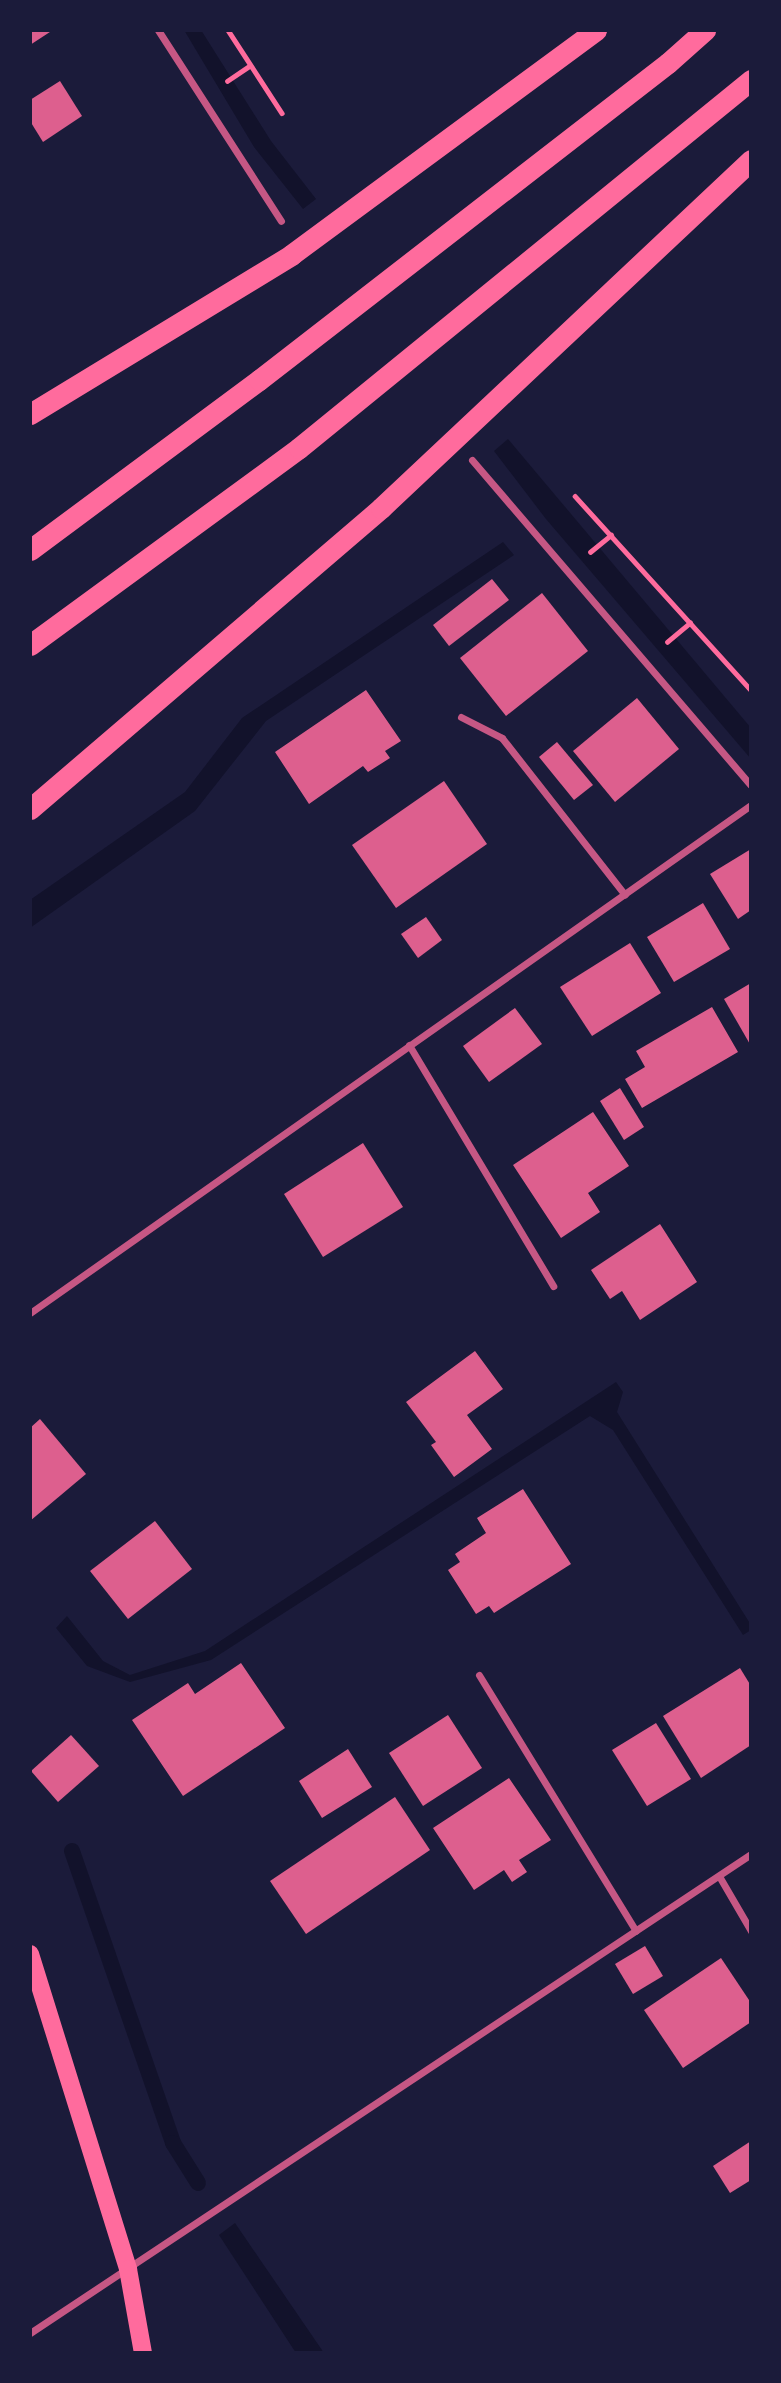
<!DOCTYPE html>
<html>
<head>
<meta charset="utf-8">
<style>
  body { margin:0 }
  #map { position:relative; width:781px; height:2383px; overflow:hidden; background:#1b1b3a; font-family:"Varela Round",sans-serif }
  div>[style] { position:absolute }
  .water>* { inset:0; background:#12122b }
  .stream>* { height:16px; margin:-8px; padding:0 8px; transform-origin:8px; border-radius:8px; background:#12122b }
  .building>* { inset:0; background:#dd5f8e }
  .path>* { height:4.5px; margin:-2.25px; padding:0 2.25px; transform-origin:2.25px; border-radius:2.25px; background:#ff6b9d }
  .minor>* { height:7px; margin:-3.5px; padding:0 3.5px; transform-origin:3.5px; border-radius:3.5px; background:#c65784 }
  .primary>* { height:18px; margin:-9px; padding:0 9px; transform-origin:9px; border-radius:9px; background:#ff6b9d }
  .motorway>* { height:21px; margin:-10.5px; padding:0 10.5px; transform-origin:10.5px; border-radius:10.5px; background:#ff6b9d }
  span { translate:-50% -50%; white-space:nowrap; text-align:center; line-height:1.15; -webkit-text-stroke:6px #1b1b3a; paint-order:stroke }
  .frame { position:absolute; inset:0; border:32px solid #1b1b3a; pointer-events:none }
</style>
</head>
<body>
<div id="map">
  <div class="water">
    <i style="clip-path:polygon(184px 30px,201px 30px,271px 141px,316px 199px,303px 209px,254px 147px)"></i>
    <i style="clip-path:polygon(508px 439px,751px 728px,751px 759px,546px 519px,494px 451px)"></i>
    <i style="clip-path:polygon(503px 542px,514px 555px,266px 721px,195px 811px,30px 928px,30px 900px,185px 792px,242px 718px)"></i>
    <i style="clip-path:polygon(616px 1382px,623px 1392px,617px 1412px,751px 1625px,751px 1630px,743px 1635px,613px 1430px,590px 1416px,211px 1660px,130px 1682px,87px 1666px,56px 1628px,67px 1616px,103px 1661px,130px 1675px,205px 1651px)"></i>
    <i style="clip-path:polygon(235px 2223px,324px 2353px,296px 2353px,219px 2235px)"></i>
  </div>
  <div class="stream">
    <i style="left:72px;top:1851px;width:309px;rotate:70.9deg"></i>
    <i style="left:173px;top:2143px;width:47px;rotate:58deg"></i>
  </div>
  <div class="building">
    <i style="clip-path:polygon(30px 30px,53px 30px,30px 45px)"></i>
    <i style="clip-path:polygon(60px 81px,82px 116px,43px 142px,30px 121px,30px 100px)"></i>
    <i style="clip-path:polygon(492px 579px,509px 600px,449px 646px,433px 625px)"></i>
    <i style="clip-path:polygon(542px 593px,588px 651px,506px 716px,460px 658px)"></i>
    <i style="clip-path:polygon(366px 690px,401px 741px,385px 751px,390px 758px,368px 772px,363px 766px,309px 804px,275px 752px)"></i>
    <i style="clip-path:polygon(637px 698px,679px 749px,615px 802px,573px 751px)"></i>
    <i style="clip-path:polygon(557px 742px,593px 785px,574px 800px,539px 757px)"></i>
    <i style="clip-path:polygon(444px 781px,487px 844px,396px 908px,352px 845px)"></i>
    <i style="clip-path:polygon(751px 849px,751px 910px,738px 919px,710px 874px)"></i>
    <i style="clip-path:polygon(703px 903px,730px 949px,674px 982px,647px 937px)"></i>
    <i style="clip-path:polygon(426px 917px,442px 940px,418px 958px,401px 934px)"></i>
    <i style="clip-path:polygon(630px 943px,661px 993px,592px 1036px,560px 987px)"></i>
    <i style="clip-path:polygon(751px 983px,751px 1046px,724px 999px)"></i>
    <i style="clip-path:polygon(712px 1007px,738px 1052px,642px 1108px,625px 1079px,645px 1067px,636px 1051px)"></i>
    <i style="clip-path:polygon(515px 1008px,542px 1044px,489px 1082px,463px 1046px)"></i>
    <i style="clip-path:polygon(620px 1088px,644px 1127px,624px 1140px,600px 1101px)"></i>
    <i style="clip-path:polygon(593px 1112px,629px 1166px,588px 1193px,600px 1212px,561px 1238px,513px 1165px)"></i>
    <i style="clip-path:polygon(363px 1143px,403px 1207px,323px 1257px,284px 1194px)"></i>
    <i style="clip-path:polygon(660px 1224px,697px 1282px,640px 1320px,622px 1291px,610px 1299px,591px 1270px)"></i>
    <i style="clip-path:polygon(475px 1351px,503px 1389px,467px 1415px,492px 1449px,454px 1477px,431px 1445px,436px 1442px,406px 1402px)"></i>
    <i style="clip-path:polygon(40px 1419px,86px 1474px,30px 1521px,30px 1428px)"></i>
    <i style="clip-path:polygon(523px 1489px,571px 1564px,494px 1613px,489px 1606px,476px 1614px,448px 1570px,460px 1562px,455px 1554px,486px 1533px,477px 1518px)"></i>
    <i style="clip-path:polygon(155px 1521px,192px 1569px,128px 1619px,90px 1571px)"></i>
    <i style="clip-path:polygon(241px 1663px,285px 1728px,183px 1796px,132px 1720px,188px 1683px,195px 1694px)"></i>
    <i style="clip-path:polygon(740px 1668px,751px 1686px,751px 1745px,701px 1778px,663px 1716px)"></i>
    <i style="clip-path:polygon(448px 1715px,482px 1768px,423px 1806px,389px 1753px)"></i>
    <i style="clip-path:polygon(656px 1723px,691px 1779px,647px 1806px,612px 1750px)"></i>
    <i style="clip-path:polygon(71px 1735px,99px 1766px,58px 1802px,31px 1771px)"></i>
    <i style="clip-path:polygon(348px 1749px,372px 1787px,322px 1818px,299px 1781px)"></i>
    <i style="clip-path:polygon(509px 1778px,551px 1840px,519px 1860px,527px 1872px,512px 1882px,504px 1870px,474px 1890px,433px 1828px)"></i>
    <i style="clip-path:polygon(395px 1797px,430px 1850px,306px 1934px,270px 1881px)"></i>
    <i style="clip-path:polygon(645px 1946px,663px 1976px,633px 1994px,615px 1964px)"></i>
    <i style="clip-path:polygon(721px 1958px,751px 2003px,751px 2022px,683px 2068px,644px 2010px)"></i>
    <i style="clip-path:polygon(751px 2141px,751px 2180px,730px 2193px,713px 2166px)"></i>
  </div>
  <div class="path">
    <i style="left:228px;top:30px;width:99px;rotate:57deg"></i>
    <i style="left:227px;top:81px;width:27px;rotate:-34deg"></i>
    <i style="left:575px;top:496px;width:262px;rotate:47.8deg"></i>
    <i style="left:590px;top:552px;width:27px;rotate:-39deg"></i>
    <i style="left:667px;top:642px;width:30px;rotate:-40deg"></i>
  </div>
  <div class="minor">
    <i style="left:158px;top:30px;width:227px;rotate:57.2deg"></i>
    <i style="left:472px;top:460px;width:428px;rotate:49.4deg"></i>
    <i style="left:461px;top:717px;width:46px;rotate:27.1deg"></i>
    <i style="left:502px;top:738px;width:199px;rotate:51.9deg"></i>
    <i style="left:409px;top:1045px;width:281px;rotate:59.1deg"></i>
    <i style="left:30px;top:1313px;width:882px;rotate:-35.17deg"></i>
    <i style="left:479px;top:1675px;width:300px;rotate:58.5deg"></i>
    <i style="left:719px;top:1876px;width:64px;rotate:59.8deg"></i>
    <i style="left:30px;top:2333px;width:866px;rotate:-33.6deg"></i>
  </div>
  <div class="primary">
    <i style="left:30px;top:1954px;width:330px;rotate:72.7deg"></i>
    <i style="left:128px;top:2269px;width:85px;rotate:79.9deg"></i>
  </div>
  <div class="motorway">
    <i style="left:30px;top:414px;width:306px;rotate:-31.3deg"></i>
    <i style="left:291px;top:255px;width:379px;rotate:-36.4deg"></i>
    <i style="left:30px;top:550px;width:285px;rotate:-36.6deg"></i>
    <i style="left:259px;top:380px;width:517px;rotate:-37.78deg"></i>
    <i style="left:668px;top:63px;width:50px;rotate:-41.7deg"></i>
    <i style="left:30px;top:645px;width:333px;rotate:-36.2deg"></i>
    <i style="left:299px;top:448px;width:583px;rotate:-39.15deg"></i>
    <i style="left:30px;top:809px;width:462px;rotate:-40.6deg"></i>
    <i style="left:381px;top:508px;width:508px;rotate:-43.24deg"></i>
  </div>
  <div class="frame"></div>
</div>
</body>
</html>
